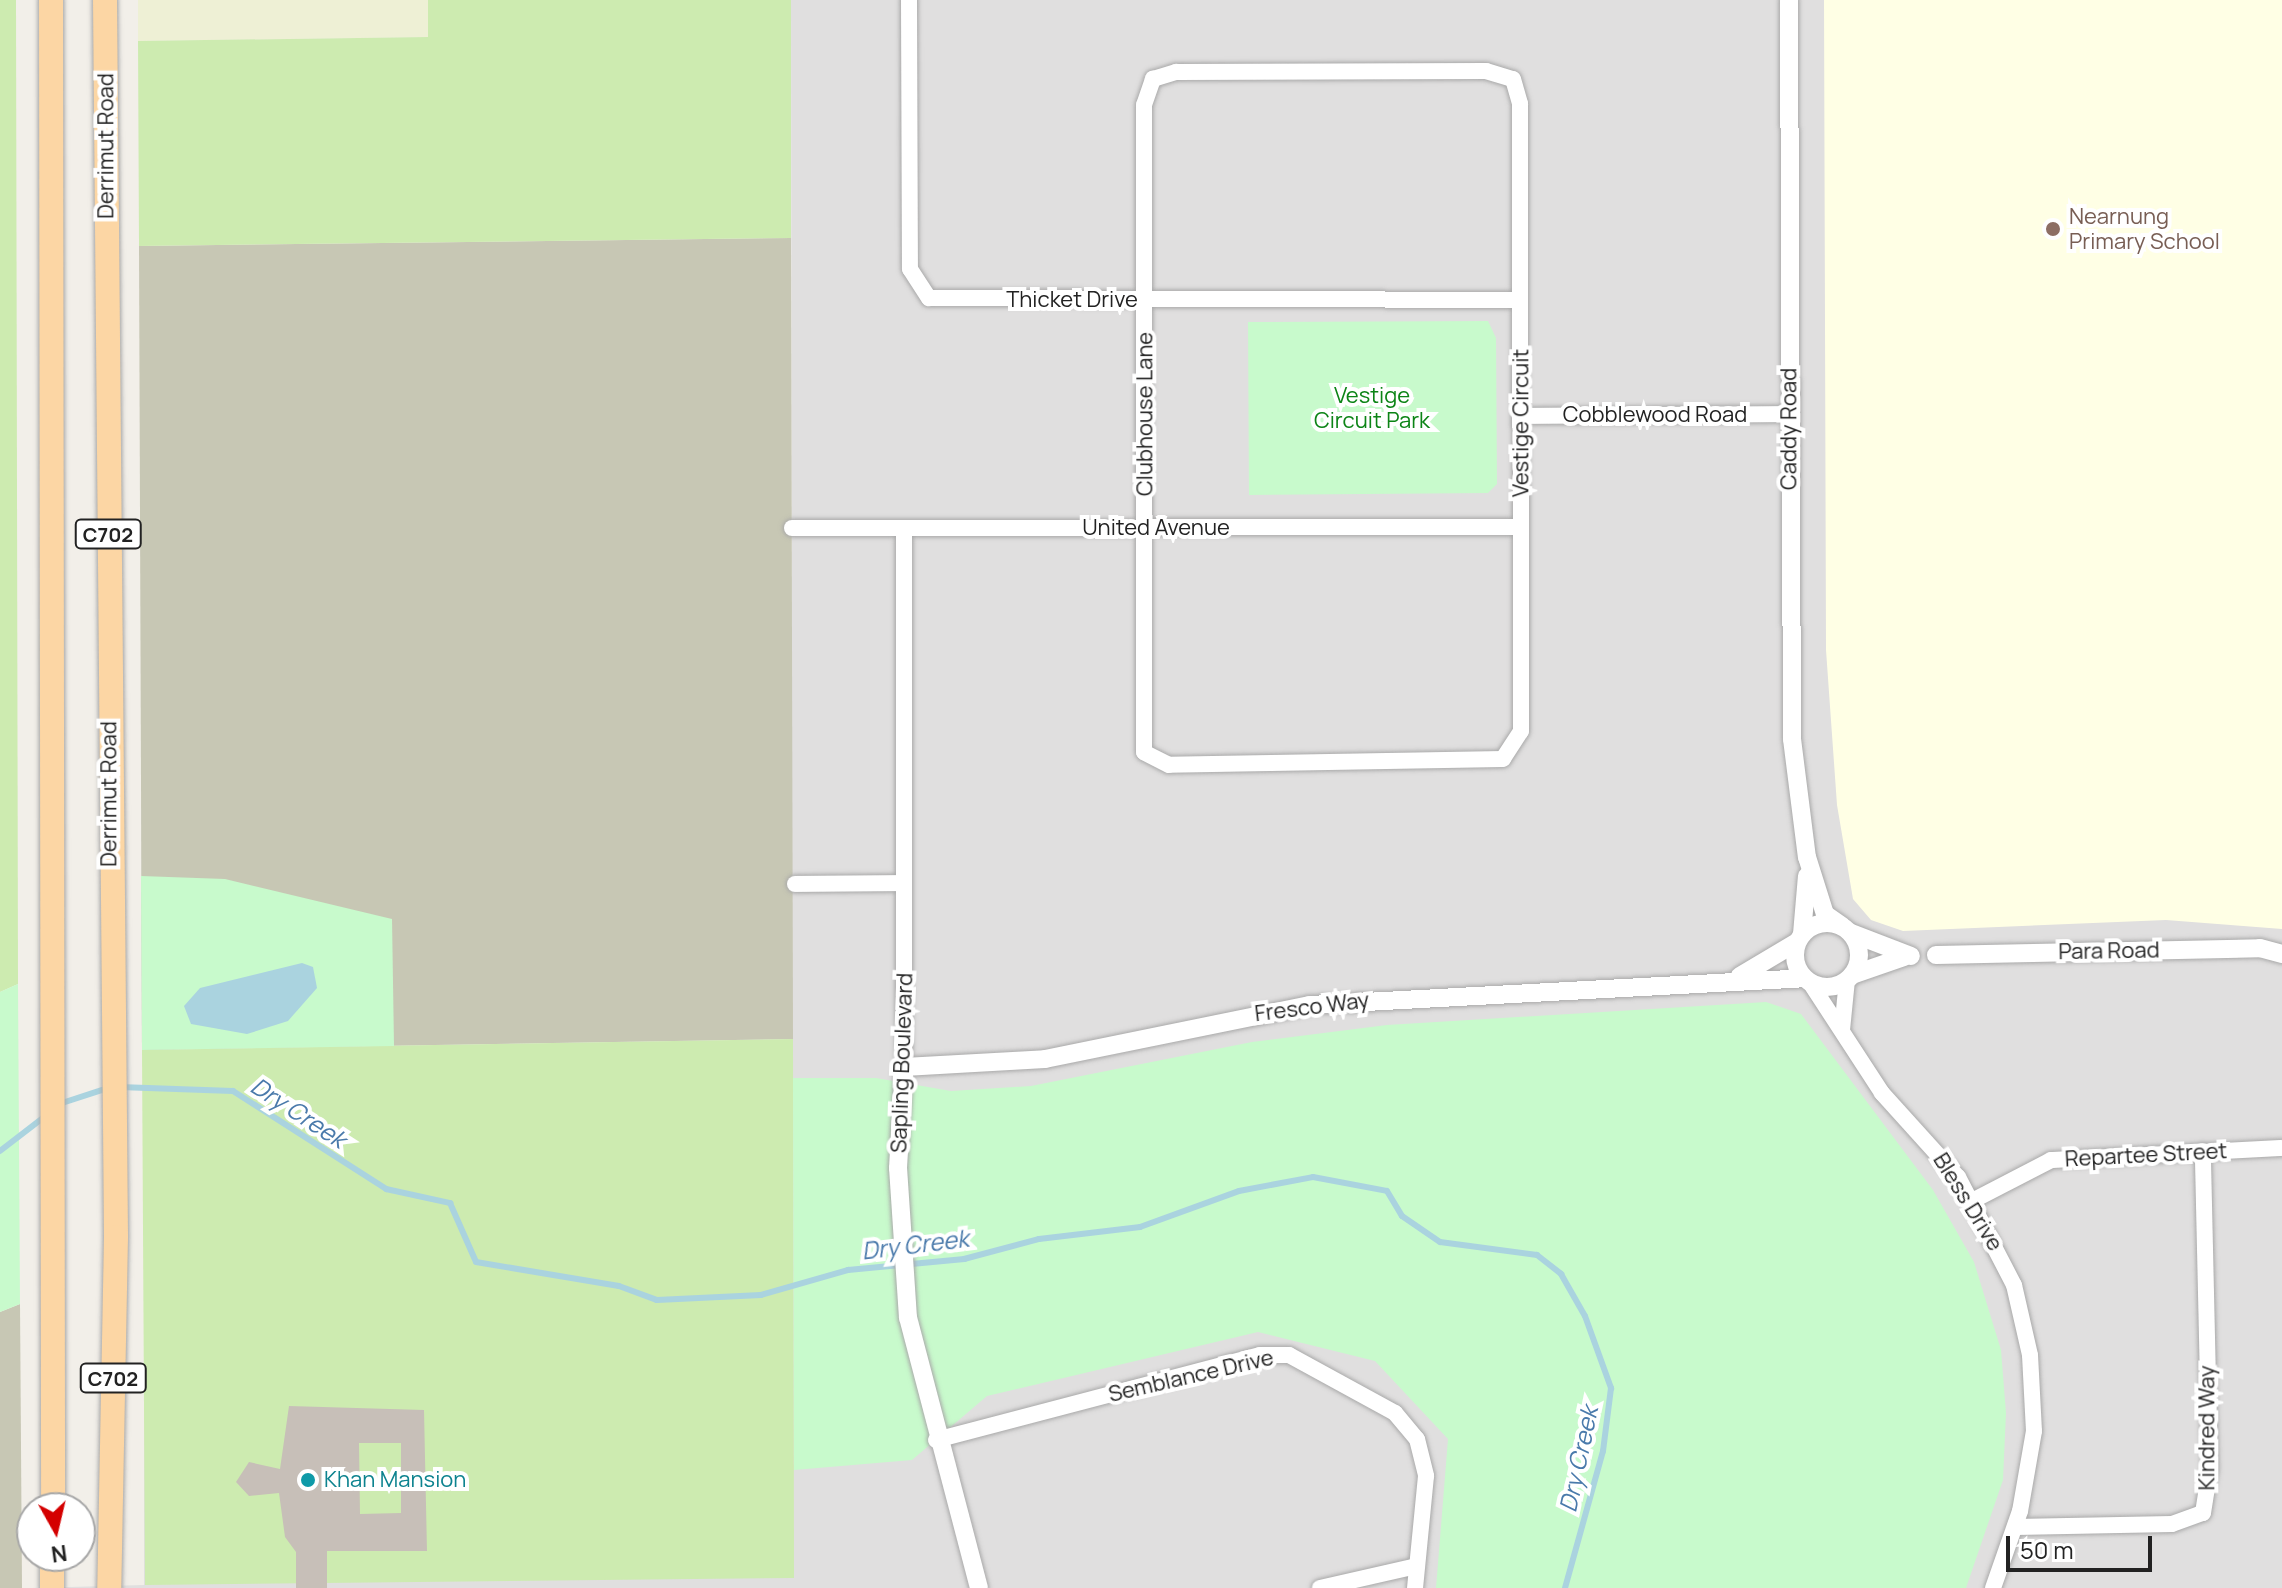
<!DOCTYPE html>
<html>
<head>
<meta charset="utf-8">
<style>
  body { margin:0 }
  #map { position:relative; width:2282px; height:1588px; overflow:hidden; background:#f2efe9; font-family:Manrope,sans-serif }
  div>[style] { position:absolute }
  .residential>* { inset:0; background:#e0dfdf }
  .education>* { inset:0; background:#ffffe5 }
  .construction>* { inset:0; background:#c7c7b4 }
  .farmland>* { inset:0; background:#eef0d5 }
  .grass>* { inset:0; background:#cdebb0 }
  .park>* { inset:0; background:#c8facc }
  .water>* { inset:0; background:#aad3df }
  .stream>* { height:6px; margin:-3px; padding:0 3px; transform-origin:3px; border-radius:3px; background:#aad3df }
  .building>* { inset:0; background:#c7bfb8 }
  .roads { filter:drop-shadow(0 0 2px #a9a9a9) drop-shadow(0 0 2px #a9a9a9) }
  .minor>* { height:16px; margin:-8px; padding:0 8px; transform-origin:8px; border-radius:8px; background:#fff }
  .tertiary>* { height:18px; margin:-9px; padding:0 9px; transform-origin:9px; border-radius:9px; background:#fff }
  .tertiary>.ring { margin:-9px; padding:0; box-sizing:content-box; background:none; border:18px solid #fff; border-radius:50% }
  .primary>* { height:24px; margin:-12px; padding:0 12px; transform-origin:12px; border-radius:12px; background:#fcd6a4 }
  .dots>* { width:22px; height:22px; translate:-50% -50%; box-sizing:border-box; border:4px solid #fff; border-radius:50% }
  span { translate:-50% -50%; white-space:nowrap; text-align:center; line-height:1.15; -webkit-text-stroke:8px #fff; paint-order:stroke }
  .shield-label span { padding:2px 6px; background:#fff; border:2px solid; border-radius:6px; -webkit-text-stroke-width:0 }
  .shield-label { font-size:20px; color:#222; font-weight:700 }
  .street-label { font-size:22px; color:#222 }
  .education-label { font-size:22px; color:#785e54 }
  .left { translate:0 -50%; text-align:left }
  .park-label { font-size:22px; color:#0c8416 }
  .culture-label { font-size:22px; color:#0d838f }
  .water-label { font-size:24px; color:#4a7aab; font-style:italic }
  .north { position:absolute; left:16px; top:1492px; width:80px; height:80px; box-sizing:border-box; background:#fff; border:2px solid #a7a7a7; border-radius:50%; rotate:172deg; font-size:22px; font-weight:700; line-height:32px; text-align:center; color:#222 }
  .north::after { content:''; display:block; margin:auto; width:28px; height:36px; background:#d40000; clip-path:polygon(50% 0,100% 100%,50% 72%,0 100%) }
  .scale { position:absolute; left:2006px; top:1536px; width:146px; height:36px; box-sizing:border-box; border:4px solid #222; border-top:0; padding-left:10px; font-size:24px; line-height:28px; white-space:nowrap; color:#222; -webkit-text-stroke:6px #fff; paint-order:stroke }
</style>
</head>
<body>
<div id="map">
  <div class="residential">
    <i style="clip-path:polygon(791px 0,2282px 0,2282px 1588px,32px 1588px,144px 1585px,144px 1387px,793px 1039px,142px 1050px,141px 782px,792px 774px)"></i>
  </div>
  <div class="education">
    <i style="clip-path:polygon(1824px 0,2282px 0,2282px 929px,2166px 920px,1903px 931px,1871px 920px,1853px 899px,1837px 805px,1826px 650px)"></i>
  </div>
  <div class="construction">
    <i style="clip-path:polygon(791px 238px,793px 1039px,142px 1050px,139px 246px)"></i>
    <i style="clip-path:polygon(20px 1304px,22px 1588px,0 1588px,0 1312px)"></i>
  </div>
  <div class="farmland">
    <i style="clip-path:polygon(138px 0,428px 0,428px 37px,138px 41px)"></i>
  </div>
  <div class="grass">
    <i style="clip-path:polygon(0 0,16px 0,18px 984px,0 992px)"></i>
    <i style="clip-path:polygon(428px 0,791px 0,791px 238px,139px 246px,138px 41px,428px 37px)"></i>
    <i style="clip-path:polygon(793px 1039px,794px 1578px,145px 1585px,142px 1050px)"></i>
  </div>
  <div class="park">
    <i style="clip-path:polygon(1488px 321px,1496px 338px,1497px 484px,1488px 493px,1249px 495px,1248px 322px)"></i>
    <i style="clip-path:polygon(141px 876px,225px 879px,392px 919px,394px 1046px,142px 1050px)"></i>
    <i style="clip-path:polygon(18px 984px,20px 1304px,0 1312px,0 992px)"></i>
    <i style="clip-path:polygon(1766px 1002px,1801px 1014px,1933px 1190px,1974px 1262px,2001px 1350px,2006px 1413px,2003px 1480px,1966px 1588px,1436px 1588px,1448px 1439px,1375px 1361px,1258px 1332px,987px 1396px,912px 1460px,794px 1470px,793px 1078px,876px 1078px,951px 1091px,1031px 1086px,1252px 1042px,1387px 1025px)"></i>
  </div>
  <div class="water">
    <i style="clip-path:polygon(302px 963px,313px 967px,317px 988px,288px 1021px,247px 1034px,191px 1024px,184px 1006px,200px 988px)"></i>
  </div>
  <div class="stream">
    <i style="left:119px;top:1087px;width:114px;rotate:2deg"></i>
    <i style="left:233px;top:1091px;width:182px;rotate:32.6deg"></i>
    <i style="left:386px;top:1189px;width:66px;rotate:12.3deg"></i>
    <i style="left:450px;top:1203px;width:64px;rotate:66.2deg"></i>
    <i style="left:476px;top:1262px;width:145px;rotate:9.5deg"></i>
    <i style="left:619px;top:1286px;width:40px;rotate:20.2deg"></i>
    <i style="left:657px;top:1300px;width:104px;rotate:-2.8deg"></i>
    <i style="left:761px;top:1295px;width:91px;rotate:-16deg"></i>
    <i style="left:848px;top:1270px;width:117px;rotate:-5.4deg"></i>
    <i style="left:964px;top:1259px;width:78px;rotate:-14.9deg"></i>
    <i style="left:1039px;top:1239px;width:102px;rotate:-6.8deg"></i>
    <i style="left:1140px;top:1227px;width:105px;rotate:-20deg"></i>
    <i style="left:1239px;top:1191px;width:75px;rotate:-10.7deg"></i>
    <i style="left:1313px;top:1177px;width:75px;rotate:10.7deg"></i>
    <i style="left:1387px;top:1191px;width:29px;rotate:59deg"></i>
    <i style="left:1402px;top:1216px;width:46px;rotate:34.4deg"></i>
    <i style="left:1440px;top:1242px;width:98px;rotate:7.6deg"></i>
    <i style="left:1537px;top:1255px;width:31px;rotate:38deg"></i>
    <i style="left:1561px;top:1274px;width:48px;rotate:60.3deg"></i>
    <i style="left:1585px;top:1316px;width:77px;rotate:70.1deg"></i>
    <i style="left:1611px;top:1388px;width:64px;rotate:97.2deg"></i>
    <i style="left:1603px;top:1451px;width:142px;rotate:105.5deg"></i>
    <i style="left:59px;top:1104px;width:52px;rotate:-18.1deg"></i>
    <i style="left:0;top:1151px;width:56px;rotate:-37.7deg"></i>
  </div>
  <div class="building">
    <i style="clip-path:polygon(evenodd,289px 1406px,424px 1410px,427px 1551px,327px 1551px,327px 1588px,296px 1588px,296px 1552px,285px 1537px,279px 1493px,249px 1496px,236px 1482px,249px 1462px,280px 1469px,289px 1406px,359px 1443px,401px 1443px,401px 1513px,360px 1514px,359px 1443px)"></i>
  </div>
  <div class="roads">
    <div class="minor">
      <i style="left:909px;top:0;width:269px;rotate:89.8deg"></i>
      <i style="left:910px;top:269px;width:35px;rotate:57deg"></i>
      <i style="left:929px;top:298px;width:591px;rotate:0.19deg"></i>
      <i style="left:1176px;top:72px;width:310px;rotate:-0.2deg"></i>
      <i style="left:1486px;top:71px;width:28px;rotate:17deg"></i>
      <i style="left:1513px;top:79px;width:26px;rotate:74deg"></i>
      <i style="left:1520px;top:104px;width:627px;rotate:89.91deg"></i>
      <i style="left:1521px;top:731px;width:33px;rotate:123deg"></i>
      <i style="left:1503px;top:759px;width:334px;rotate:179deg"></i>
      <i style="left:1169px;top:765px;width:28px;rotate:-153deg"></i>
      <i style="left:1144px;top:752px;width:647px;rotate:-90deg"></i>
      <i style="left:1144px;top:105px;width:28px;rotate:-71deg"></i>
      <i style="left:1153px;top:79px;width:24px;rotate:-17deg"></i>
      <i style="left:1521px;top:416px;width:268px;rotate:-0.4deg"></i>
      <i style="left:792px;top:528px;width:729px;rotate:-0.08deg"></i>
      <i style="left:795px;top:884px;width:108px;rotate:-0.5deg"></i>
      <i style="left:1809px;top:981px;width:134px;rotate:56.9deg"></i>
      <i style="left:1882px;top:1093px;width:113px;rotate:47.9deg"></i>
      <i style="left:1958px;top:1177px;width:122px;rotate:62.6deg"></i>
      <i style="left:2014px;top:1285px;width:72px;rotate:77.1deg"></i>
      <i style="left:2030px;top:1355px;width:76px;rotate:87deg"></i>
      <i style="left:2034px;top:1431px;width:81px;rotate:99.9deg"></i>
      <i style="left:2020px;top:1511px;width:82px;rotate:109.3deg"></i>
      <i style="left:1842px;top:1030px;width:50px;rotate:-84.3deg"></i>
      <i style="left:904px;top:1067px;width:538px;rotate:-90deg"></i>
      <i style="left:1972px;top:1201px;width:89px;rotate:-27.4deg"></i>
      <i style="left:2051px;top:1160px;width:231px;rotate:-3deg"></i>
      <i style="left:936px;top:1440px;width:335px;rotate:-14.7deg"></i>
      <i style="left:1260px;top:1355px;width:29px"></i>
      <i style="left:1289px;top:1355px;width:121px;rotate:28.7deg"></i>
      <i style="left:1395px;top:1413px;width:34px;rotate:50deg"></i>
      <i style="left:1417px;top:1439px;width:38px;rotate:76deg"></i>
      <i style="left:1426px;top:1476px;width:113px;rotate:95.6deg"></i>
      <i style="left:2015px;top:1527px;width:157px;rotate:-1.1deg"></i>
      <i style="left:2172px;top:1524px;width:33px;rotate:-20deg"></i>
      <i style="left:2203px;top:1513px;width:45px;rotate:-81deg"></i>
      <i style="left:2210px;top:1469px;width:318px;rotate:-91.3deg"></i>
      <i style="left:1320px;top:1588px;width:99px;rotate:-12.8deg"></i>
    </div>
    <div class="tertiary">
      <i style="left:1789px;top:0;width:739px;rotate:89.77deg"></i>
      <i style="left:1792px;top:739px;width:119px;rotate:82.8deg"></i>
      <i style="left:1807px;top:857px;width:60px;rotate:72.5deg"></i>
      <i style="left:1825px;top:914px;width:21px;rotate:35deg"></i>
      <i class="ring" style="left:1795px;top:923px;width:46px;height:46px"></i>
      <i style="left:1851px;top:933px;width:64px;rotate:21deg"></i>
      <i style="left:1802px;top:934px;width:58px;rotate:-85.1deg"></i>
      <i style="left:1936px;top:955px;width:324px;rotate:-1.2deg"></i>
      <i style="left:2260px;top:948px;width:23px;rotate:15deg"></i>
      <i style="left:1852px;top:975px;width:55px;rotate:-19.1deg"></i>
      <i style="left:1740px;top:976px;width:66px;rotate:-30.8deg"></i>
      <i style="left:979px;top:1588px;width:279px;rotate:-104.7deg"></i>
      <i style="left:908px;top:1318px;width:150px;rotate:-93.8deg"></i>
      <i style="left:898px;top:1168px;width:101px;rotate:-86.6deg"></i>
      <i style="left:904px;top:1067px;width:141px;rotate:-3.2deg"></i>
      <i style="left:1045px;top:1059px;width:270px;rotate:-11.5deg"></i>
      <i style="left:1310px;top:1005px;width:495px;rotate:-3.1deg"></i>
    </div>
    <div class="primary">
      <i style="left:51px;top:0;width:1508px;rotate:89.92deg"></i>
      <i style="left:105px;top:0;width:1237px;rotate:89.49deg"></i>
      <i style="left:116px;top:1237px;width:351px;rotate:91.1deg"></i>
      <i style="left:52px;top:1588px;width:32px;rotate:-90deg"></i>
    </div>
  </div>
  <div class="dots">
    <i style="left:2053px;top:229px;background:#8d6e63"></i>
    <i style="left:308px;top:1480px;background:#0f9aa8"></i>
  </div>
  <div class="shield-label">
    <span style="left:108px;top:534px">C702</span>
    <span style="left:113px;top:1378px">C702</span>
  </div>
  <div class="street-label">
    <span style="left:106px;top:146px;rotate:-90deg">Derrimut Road</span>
    <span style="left:1072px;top:300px">Thicket Drive</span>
    <span style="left:1145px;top:414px;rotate:-90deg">Clubhouse Lane</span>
    <span style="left:1655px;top:415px">Cobblewood Road</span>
    <span style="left:1521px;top:423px;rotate:-90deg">Vestige Circuit</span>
    <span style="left:1789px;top:429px;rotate:-90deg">Caddy Road</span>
    <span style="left:1156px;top:528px">United Avenue</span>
    <span style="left:109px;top:794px;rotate:-90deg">Derrimut Road</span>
    <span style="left:2109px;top:951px;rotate:-1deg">Para Road</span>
    <span style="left:1312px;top:1007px;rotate:-7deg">Fresco Way</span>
    <span style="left:902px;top:1063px;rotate:-88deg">Sapling Boulevard</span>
    <span style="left:2146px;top:1155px;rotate:-3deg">Repartee Street</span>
    <span style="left:1968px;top:1202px;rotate:58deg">Bless Drive</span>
    <span style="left:1191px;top:1376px;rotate:-13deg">Semblance Drive</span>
    <span style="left:2207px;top:1428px;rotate:-90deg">Kindred Way</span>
  </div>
  <div class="education-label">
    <span class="left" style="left:2069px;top:229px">Nearnung<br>Primary School</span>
  </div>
  <div class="park-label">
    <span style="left:1372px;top:408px">Vestige<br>Circuit Park</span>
  </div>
  <div class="culture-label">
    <span class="left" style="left:324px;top:1480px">Khan Mansion</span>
  </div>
  <div class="water-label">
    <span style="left:299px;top:1112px;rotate:33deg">Dry Creek</span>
    <span style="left:915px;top:1244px;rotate:-7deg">Dry Creek</span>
    <span style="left:1578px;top:1459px;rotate:-78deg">Dry Creek</span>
  </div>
  <div class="north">N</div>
  <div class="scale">50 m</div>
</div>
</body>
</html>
